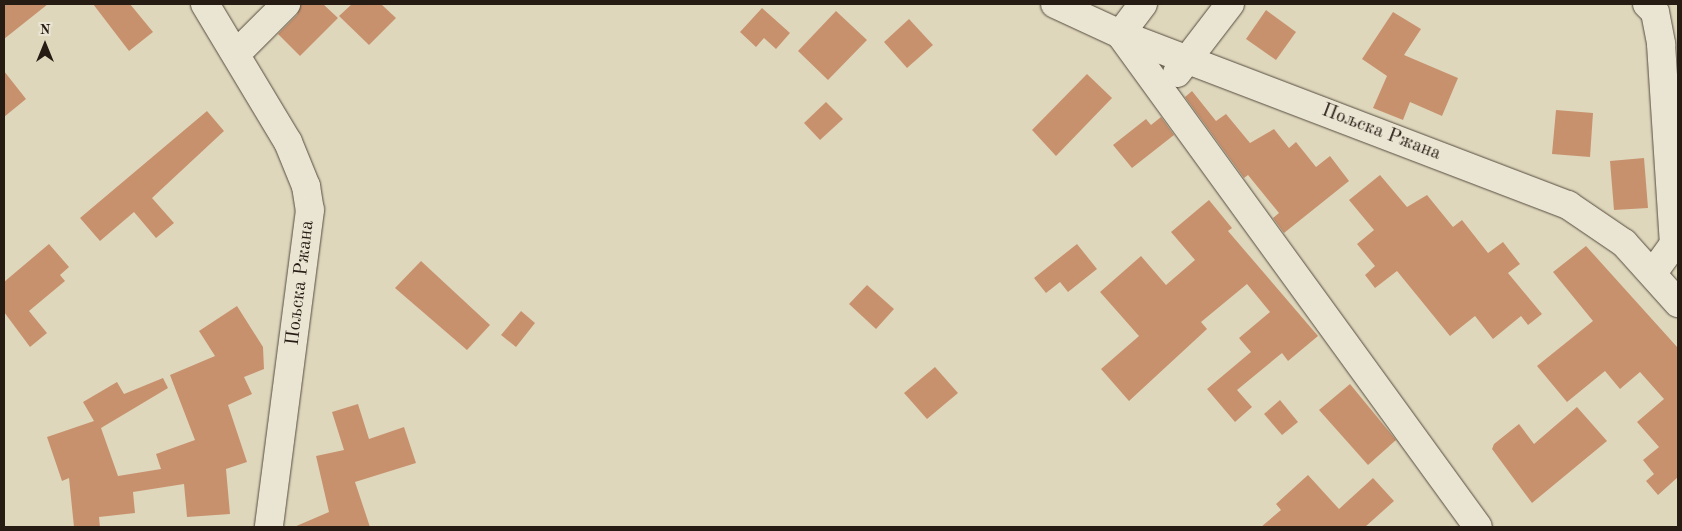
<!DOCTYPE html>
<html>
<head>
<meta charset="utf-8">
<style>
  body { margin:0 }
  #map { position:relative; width:1682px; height:531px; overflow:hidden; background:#dfd7bc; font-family:"Old Standard TT",serif }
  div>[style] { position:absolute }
  .building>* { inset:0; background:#c8916e }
  .roads { filter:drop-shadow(0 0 1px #554b3e) drop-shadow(0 0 1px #554b3e) }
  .minor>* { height:28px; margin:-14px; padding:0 14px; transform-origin:14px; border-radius:14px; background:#eae5d3 }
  span { translate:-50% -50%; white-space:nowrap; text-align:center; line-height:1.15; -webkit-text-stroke:5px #eae5d3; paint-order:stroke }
  .street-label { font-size:19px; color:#271c14 }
  .frame { position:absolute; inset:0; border:5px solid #271c14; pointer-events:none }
  .north { position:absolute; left:20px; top:20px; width:50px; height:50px; -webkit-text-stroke:4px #eae5d3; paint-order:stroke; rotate:0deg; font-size:14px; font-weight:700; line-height:20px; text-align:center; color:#271c14 }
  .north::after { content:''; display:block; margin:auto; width:18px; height:22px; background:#271c14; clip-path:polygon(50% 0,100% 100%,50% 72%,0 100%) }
</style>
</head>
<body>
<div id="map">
  <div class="building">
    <i style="clip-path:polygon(4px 4px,48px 4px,4px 39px)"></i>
    <i style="clip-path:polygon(93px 4px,130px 4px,153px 32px,129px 51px)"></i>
    <i style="clip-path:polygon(301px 4px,323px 4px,338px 18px,300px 56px,278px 34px,297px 15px)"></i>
    <i style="clip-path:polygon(352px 4px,381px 4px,396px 18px,369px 45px,339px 16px)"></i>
    <i style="clip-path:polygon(762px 8px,790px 33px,776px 49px,764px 38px,756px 47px,740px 32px)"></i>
    <i style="clip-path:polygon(1266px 10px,1296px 32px,1276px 60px,1246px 39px)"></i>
    <i style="clip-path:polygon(836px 11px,867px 40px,828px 80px,798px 51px)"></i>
    <i style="clip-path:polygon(1393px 12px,1421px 29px,1404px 55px,1458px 78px,1442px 116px,1410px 102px,1403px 120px,1373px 108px,1387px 76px,1362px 59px)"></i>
    <i style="clip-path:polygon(909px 19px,933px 45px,907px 68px,884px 42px)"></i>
    <i style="clip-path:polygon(4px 71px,26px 99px,4px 117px)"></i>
    <i style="clip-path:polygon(1087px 74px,1112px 98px,1056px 156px,1032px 130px)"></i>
    <i style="clip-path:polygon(1192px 91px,1216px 121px,1226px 114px,1250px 143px,1274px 129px,1289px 148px,1296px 142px,1316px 167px,1330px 156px,1349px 181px,1284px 233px,1273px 218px,1279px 213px,1248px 175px,1244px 178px,1185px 97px)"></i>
    <i style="clip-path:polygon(826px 102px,843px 119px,820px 140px,804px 123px)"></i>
    <i style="clip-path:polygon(1556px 110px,1593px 113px,1590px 157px,1552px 154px)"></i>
    <i style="clip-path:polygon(207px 111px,224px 131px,152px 198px,174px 223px,156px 238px,134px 212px,100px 241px,80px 218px)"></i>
    <i style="clip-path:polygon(1161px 117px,1174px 135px,1132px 168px,1113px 145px,1146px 119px,1151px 125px)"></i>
    <i style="clip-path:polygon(1644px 158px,1648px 208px,1614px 210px,1610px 161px)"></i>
    <i style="clip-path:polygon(1380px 175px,1407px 207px,1427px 195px,1453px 227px,1462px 220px,1488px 253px,1503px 242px,1520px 264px,1508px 273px,1542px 314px,1528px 325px,1521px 316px,1493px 339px,1475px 316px,1450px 336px,1397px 271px,1375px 288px,1365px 275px,1375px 266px,1357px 244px,1374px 230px,1349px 200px)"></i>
    <i style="clip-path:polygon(1209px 200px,1232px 228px,1228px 231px,1318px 336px,1288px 361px,1282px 353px,1237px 390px,1252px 407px,1235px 422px,1207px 389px,1251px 352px,1239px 338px,1270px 312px,1247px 284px,1201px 322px,1207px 329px,1129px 401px,1101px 369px,1139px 336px,1100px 292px,1141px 256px,1166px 285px,1195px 260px,1171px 232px)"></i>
    <i style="clip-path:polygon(49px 244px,69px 267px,60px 275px,65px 281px,29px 311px,47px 333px,30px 347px,4px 312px,4px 282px)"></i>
    <i style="clip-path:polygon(1077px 244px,1097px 269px,1068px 292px,1060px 282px,1046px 293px,1034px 278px)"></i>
    <i style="clip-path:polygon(1586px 246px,1678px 348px,1678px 477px,1658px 495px,1646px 481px,1654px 474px,1643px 460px,1659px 447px,1637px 422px,1664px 399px,1640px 372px,1620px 389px,1605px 371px,1567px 402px,1537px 366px,1593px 321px,1553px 272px)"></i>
    <i style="clip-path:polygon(421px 261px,490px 325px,467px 350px,395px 288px)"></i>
    <i style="clip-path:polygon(867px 285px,894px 309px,876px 329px,849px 304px)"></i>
    <i style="clip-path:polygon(237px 306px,263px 347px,264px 369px,244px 377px,252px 394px,228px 405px,247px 462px,226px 469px,230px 514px,187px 517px,184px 484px,133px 492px,135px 513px,99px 517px,100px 527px,74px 527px,69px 478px,62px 481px,47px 437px,94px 421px,83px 402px,117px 382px,124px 394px,163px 378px,168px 388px,101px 428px,118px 476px,161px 469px,156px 454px,195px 440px,170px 375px,215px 356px,199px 331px)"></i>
    <i style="clip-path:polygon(521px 311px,535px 323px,516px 347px,501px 335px)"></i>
    <i style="clip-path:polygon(935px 367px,958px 393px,927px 419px,904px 393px)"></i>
    <i style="clip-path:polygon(1350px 384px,1396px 440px,1368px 465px,1319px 410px)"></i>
    <i style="clip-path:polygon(1280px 400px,1298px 422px,1282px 435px,1264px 414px)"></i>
    <i style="clip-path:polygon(358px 404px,369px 439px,404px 427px,416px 463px,355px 482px,370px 527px,294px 527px,329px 512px,316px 456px,344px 450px,332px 412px)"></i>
    <i style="clip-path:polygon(1577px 407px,1607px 441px,1532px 503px,1492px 449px,1494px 444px,1519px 424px,1534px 444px)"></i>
    <i style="clip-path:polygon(1308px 475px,1339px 509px,1373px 478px,1394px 501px,1365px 527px,1261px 527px,1281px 510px,1276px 504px)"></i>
  </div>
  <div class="roads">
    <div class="minor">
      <i style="left:205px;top:4px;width:161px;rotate:59deg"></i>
      <i style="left:288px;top:142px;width:48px;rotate:67.8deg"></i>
      <i style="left:306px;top:186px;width:24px;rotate:81deg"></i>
      <i style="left:310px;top:210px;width:320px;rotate:97.4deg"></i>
      <i style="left:1055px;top:4px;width:72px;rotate:24.8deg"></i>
      <i style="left:1120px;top:34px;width:480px;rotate:20.9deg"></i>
      <i style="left:1568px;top:205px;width:68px;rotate:34.2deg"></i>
      <i style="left:1624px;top:243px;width:81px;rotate:48deg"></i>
      <i style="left:1143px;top:4px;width:38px;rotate:127deg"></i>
      <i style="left:1120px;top:34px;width:609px;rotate:54.01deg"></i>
      <i style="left:1647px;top:4px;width:11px;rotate:45deg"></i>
      <i style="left:1655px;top:12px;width:33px;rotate:79deg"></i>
      <i style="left:1661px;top:44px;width:200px;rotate:86.3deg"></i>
      <i style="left:1674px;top:244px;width:36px;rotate:126deg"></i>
      <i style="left:236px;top:54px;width:71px;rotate:-45deg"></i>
      <i style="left:1177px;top:73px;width:87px;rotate:-52.5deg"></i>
    </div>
  </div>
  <div class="street-label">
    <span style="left:1381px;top:133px;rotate:21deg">Пољска Ржана</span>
    <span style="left:301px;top:283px;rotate:-83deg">Пољска Ржана</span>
  </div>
  <div class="frame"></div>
  <div class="north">N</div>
</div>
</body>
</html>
